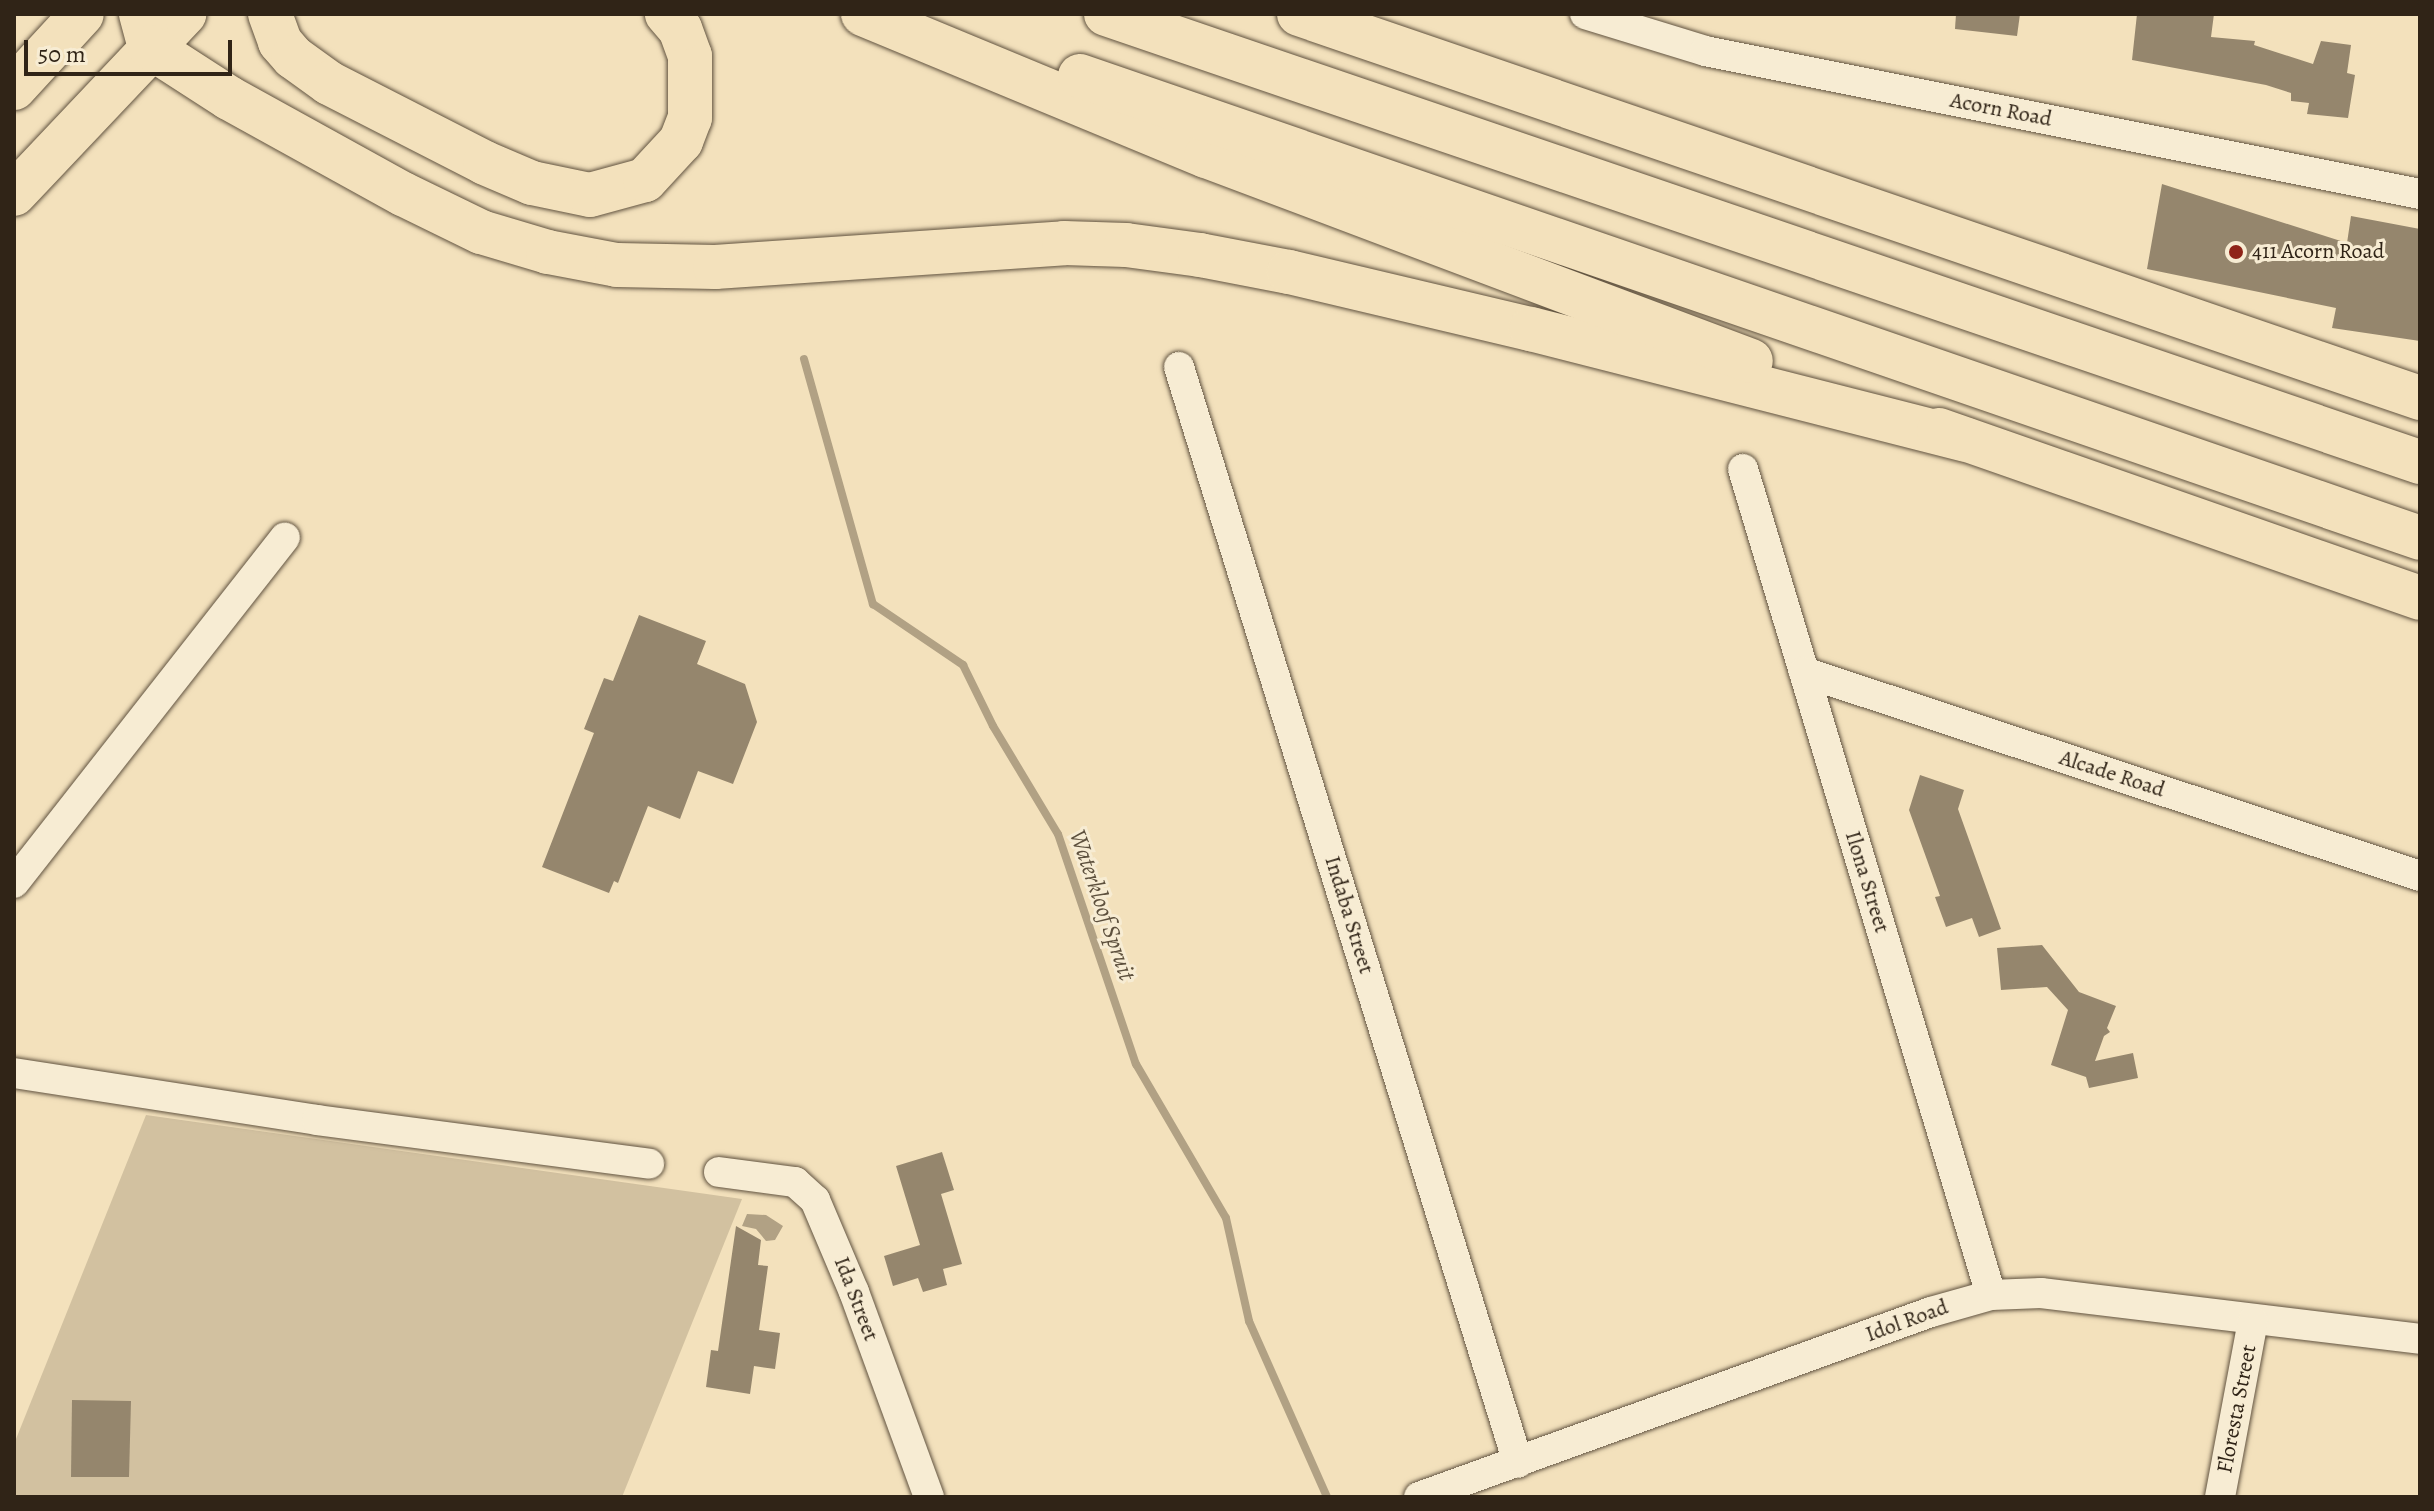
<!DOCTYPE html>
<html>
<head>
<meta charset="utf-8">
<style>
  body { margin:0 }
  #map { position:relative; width:2434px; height:1511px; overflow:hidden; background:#f3e1bc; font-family:Alegreya,serif }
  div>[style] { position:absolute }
  .green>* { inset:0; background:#d2c1a0 }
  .water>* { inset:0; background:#b1a184 }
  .stream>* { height:8px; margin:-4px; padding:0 4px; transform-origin:4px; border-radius:4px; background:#b1a184 }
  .building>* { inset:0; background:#95866d }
  .roads { filter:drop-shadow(0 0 2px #615340) drop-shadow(0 0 2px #615340) }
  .minor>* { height:30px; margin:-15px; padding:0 15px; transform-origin:15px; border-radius:15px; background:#f7ecd3 }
  .primary>* { height:44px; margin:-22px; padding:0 22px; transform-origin:22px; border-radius:22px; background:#f3e1bc }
  .motorway>* { height:44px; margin:-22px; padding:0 22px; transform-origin:22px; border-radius:22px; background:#f3e1bc }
  .dots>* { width:22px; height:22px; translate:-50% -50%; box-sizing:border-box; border:4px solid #f7ecd3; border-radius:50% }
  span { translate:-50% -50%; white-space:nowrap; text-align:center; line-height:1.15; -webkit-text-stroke:6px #f7ecd3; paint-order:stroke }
  .street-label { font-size:22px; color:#302417 }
  .poi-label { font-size:22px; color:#302417 }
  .left { translate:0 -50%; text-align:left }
  .water-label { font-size:24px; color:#5d503d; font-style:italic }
  .frame { position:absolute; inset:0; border:16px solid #302417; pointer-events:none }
  .scale { position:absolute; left:24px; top:40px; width:208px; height:36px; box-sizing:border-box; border:4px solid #302417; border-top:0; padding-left:10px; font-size:24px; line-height:28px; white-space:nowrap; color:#302417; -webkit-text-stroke:6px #f7ecd3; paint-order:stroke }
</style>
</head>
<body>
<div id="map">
  <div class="green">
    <i style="clip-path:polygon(146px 1115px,742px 1199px,622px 1497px,14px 1497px,14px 1444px)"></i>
  </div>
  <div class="water">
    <i style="clip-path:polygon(747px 1214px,766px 1215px,783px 1226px,775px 1240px,766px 1241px,756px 1229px,742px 1226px)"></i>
  </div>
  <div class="stream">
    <i style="left:804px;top:359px;width:255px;rotate:74.3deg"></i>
    <i style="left:873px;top:604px;width:109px;rotate:34.1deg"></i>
    <i style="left:963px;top:665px;width:68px;rotate:63.8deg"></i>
    <i style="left:993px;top:726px;width:126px;rotate:59deg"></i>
    <i style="left:1058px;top:834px;width:243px;rotate:71.3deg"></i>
    <i style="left:1136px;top:1064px;width:178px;rotate:59.7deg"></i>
    <i style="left:1226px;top:1218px;width:106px;rotate:77.4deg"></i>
    <i style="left:1249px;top:1321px;width:193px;rotate:66.1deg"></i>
  </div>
  <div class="building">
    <i style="clip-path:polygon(1956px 14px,2020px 14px,2017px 36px,1955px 29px)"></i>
    <i style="clip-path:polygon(2137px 14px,2214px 14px,2211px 37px,2255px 41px,2254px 45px,2313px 64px,2321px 41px,2351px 45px,2347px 73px,2355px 75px,2348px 118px,2307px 114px,2309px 103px,2291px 101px,2291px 93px,2266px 85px,2132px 60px)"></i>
    <i style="clip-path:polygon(2162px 184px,2347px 243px,2351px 216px,2420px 229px,2420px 341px,2332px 328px,2336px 308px,2147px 269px)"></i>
    <i style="clip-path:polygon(639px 615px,706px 641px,697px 664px,745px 684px,757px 722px,733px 784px,698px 771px,680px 819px,648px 806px,618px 883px,614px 881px,609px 893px,542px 867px,594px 733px,584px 729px,604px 678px,613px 681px)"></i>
    <i style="clip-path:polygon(1920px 775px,1964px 790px,1958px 809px,2001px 929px,1979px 937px,1972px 918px,1946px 927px,1935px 897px,1940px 896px,1909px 810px)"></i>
    <i style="clip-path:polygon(2042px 945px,2079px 992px,2116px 1006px,2107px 1028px,2110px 1032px,2104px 1036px,2095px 1061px,2133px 1053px,2138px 1078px,2089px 1088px,2086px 1077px,2051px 1065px,2068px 1010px,2047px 987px,2001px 990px,1997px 948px)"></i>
    <i style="clip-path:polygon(942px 1152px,954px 1190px,941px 1194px,962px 1264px,943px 1269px,947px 1285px,923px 1292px,918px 1278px,893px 1286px,884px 1256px,920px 1245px,896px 1166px)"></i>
    <i style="clip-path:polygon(736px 1226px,761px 1240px,758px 1265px,768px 1266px,759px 1330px,780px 1333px,775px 1369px,754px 1366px,750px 1394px,706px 1387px,711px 1350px,718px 1351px)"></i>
    <i style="clip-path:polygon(72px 1400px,131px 1401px,129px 1477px,71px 1477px)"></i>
  </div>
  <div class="roads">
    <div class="minor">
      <i style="left:1585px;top:14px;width:126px;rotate:17.1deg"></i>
      <i style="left:1705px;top:51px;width:729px;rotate:11.31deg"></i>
      <i style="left:1179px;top:367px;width:1147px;rotate:72.81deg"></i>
      <i style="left:1743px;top:469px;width:862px;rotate:73.29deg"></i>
      <i style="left:1804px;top:672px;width:649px;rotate:18.32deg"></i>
      <i style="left:14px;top:883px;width:439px;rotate:-51.9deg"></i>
      <i style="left:14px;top:1073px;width:307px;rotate:8.8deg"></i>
      <i style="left:317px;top:1120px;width:335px;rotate:7.5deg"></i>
      <i style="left:719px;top:1172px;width:77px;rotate:7.5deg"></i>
      <i style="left:795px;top:1182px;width:27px;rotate:42deg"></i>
      <i style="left:815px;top:1200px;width:100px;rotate:67deg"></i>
      <i style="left:854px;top:1292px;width:218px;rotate:69.9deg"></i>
      <i style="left:1419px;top:1497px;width:544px;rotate:-19.87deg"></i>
      <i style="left:1931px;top:1312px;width:62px;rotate:-15.8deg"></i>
      <i style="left:1991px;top:1295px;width:50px;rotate:-2.3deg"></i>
      <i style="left:2041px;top:1293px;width:382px;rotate:6.9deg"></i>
      <i style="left:2220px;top:1497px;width:179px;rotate:-79.4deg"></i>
    </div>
    <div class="primary">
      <i style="left:14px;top:88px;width:100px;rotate:-47.4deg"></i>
      <i style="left:14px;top:194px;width:248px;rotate:-46.6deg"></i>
    </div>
    <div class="motorway">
      <i style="left:141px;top:14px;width:34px;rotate:75deg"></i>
      <i style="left:150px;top:47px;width:94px;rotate:32.8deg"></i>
      <i style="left:229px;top:98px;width:199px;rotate:28.9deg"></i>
      <i style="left:403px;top:194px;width:87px;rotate:26deg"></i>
      <i style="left:481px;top:232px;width:70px;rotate:16.6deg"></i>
      <i style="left:548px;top:252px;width:70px;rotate:10.7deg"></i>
      <i style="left:617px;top:265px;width:98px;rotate:1.2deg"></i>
      <i style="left:715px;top:267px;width:350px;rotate:-3.9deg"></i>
      <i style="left:1064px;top:243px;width:62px;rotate:1.8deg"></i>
      <i style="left:1126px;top:245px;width:75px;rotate:7.7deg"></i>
      <i style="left:1200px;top:255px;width:91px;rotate:10.8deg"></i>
      <i style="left:1289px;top:272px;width:249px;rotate:13.3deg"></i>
      <i style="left:1531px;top:329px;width:448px;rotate:14.3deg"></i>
      <i style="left:270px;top:14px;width:30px;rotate:70deg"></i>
      <i style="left:280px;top:42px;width:20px;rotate:49deg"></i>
      <i style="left:293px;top:57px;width:44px;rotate:35.8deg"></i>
      <i style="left:329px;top:83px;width:175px;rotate:27.1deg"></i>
      <i style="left:485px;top:163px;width:51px;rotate:23.1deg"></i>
      <i style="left:532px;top:183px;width:59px;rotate:11.7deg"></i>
      <i style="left:590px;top:195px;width:57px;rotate:-15.3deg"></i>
      <i style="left:645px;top:180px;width:53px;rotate:-47.3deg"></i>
      <i style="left:681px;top:141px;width:25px;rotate:-69deg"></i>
      <i style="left:690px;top:118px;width:62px;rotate:-90deg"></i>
      <i style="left:690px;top:56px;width:29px;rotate:-110deg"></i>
      <i style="left:680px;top:29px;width:20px;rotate:-131deg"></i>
      <i style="left:863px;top:14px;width:371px;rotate:22.5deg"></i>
      <i style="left:1206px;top:156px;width:582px;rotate:20.61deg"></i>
      <i style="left:1106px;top:14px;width:1388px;rotate:18.83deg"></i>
      <i style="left:1299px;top:14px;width:1185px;rotate:18.91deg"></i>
      <i style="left:1080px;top:76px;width:1417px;rotate:19.02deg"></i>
      <i style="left:1939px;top:430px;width:509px;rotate:19.25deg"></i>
    </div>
  </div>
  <div class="dots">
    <i style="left:2236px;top:252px;background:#8f2418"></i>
  </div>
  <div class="street-label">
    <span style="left:2001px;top:110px;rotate:11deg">Acorn Road</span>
    <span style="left:2112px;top:774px;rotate:18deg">Alcade Road</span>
    <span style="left:1867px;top:882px;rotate:73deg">Ilona Street</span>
    <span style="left:1349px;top:915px;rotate:73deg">Indaba Street</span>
    <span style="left:856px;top:1299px;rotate:69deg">Ida Street</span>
    <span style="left:1907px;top:1321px;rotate:-20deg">Idol Road</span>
    <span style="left:2237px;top:1409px;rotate:-79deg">Floresta Street</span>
  </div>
  <div class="poi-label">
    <span class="left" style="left:2252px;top:252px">411 Acorn Road</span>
  </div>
  <div class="water-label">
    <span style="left:1102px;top:905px;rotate:71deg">Waterkloof Spruit</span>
  </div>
  <div class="frame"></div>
  <div class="scale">50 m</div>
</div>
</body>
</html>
